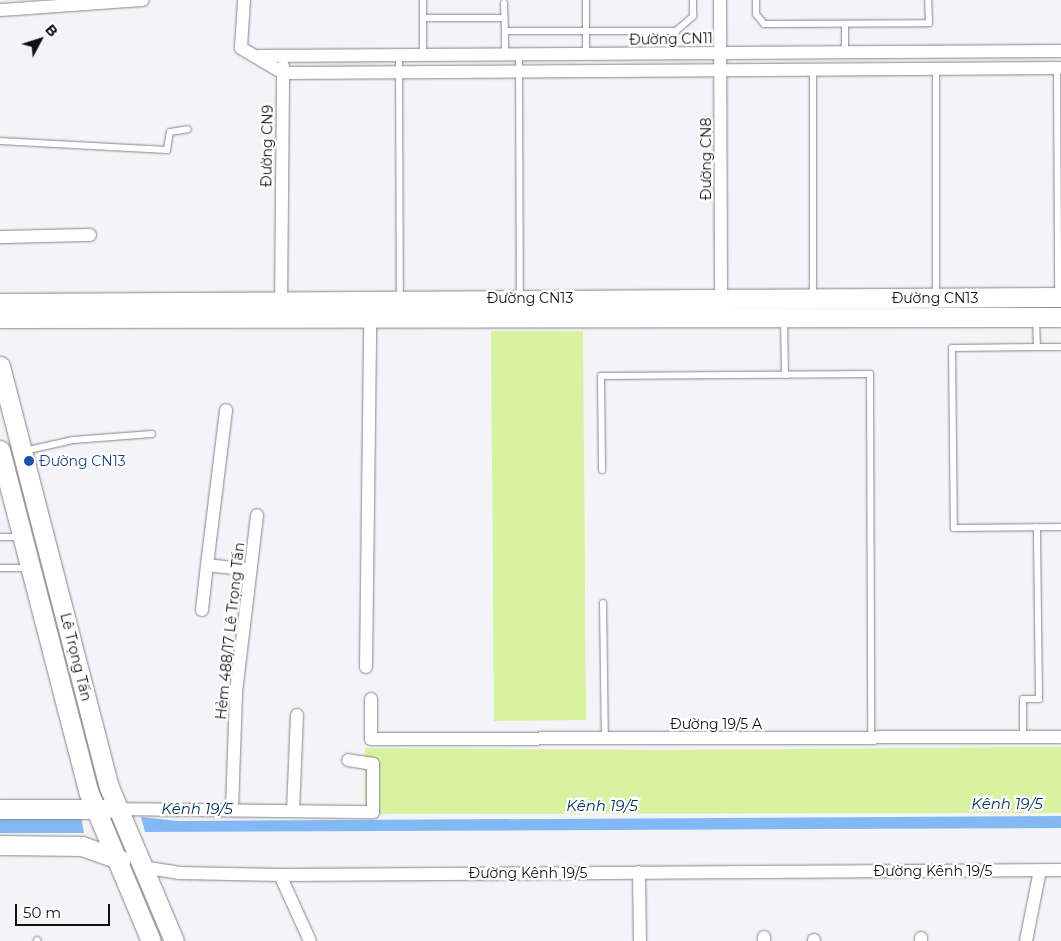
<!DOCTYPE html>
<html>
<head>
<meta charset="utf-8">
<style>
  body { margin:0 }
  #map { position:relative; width:1061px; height:941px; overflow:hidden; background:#f3f3f8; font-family:Montserrat,sans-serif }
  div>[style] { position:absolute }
  .green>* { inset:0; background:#d8f2a0 }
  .water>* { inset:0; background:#82b9f4 }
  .roads { filter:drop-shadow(0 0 1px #85858a) drop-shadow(0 0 1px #85858a) }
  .lane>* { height:6px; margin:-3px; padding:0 3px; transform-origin:3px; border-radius:3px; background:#fff }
  .street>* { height:12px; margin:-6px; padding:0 6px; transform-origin:6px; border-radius:6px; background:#fff }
  .secondary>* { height:19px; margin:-9.5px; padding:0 9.5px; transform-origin:9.5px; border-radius:9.5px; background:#fff }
  .dots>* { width:14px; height:14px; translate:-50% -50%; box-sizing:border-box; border:2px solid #fff; border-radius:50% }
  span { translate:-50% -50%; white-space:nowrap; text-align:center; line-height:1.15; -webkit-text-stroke:4.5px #fff; paint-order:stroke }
  .street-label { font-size:14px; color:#111112 }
  .transit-label { font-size:14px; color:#164399 }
  .left { translate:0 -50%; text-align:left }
  .water-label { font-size:15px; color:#003563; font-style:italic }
  .north { position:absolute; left:15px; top:15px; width:50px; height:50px; -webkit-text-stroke:4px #fff; paint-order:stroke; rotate:50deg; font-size:14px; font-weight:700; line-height:20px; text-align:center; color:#111112 }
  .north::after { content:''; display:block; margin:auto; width:18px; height:22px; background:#111112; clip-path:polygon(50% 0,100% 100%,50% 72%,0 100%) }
  .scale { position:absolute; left:15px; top:904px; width:95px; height:22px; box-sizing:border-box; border:2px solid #111112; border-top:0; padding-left:6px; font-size:15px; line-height:18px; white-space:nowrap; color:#111112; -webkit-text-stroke:4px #fff; paint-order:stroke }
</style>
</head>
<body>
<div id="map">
  <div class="green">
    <i style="clip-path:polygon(491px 331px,583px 331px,586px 720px,494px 721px)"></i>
    <i style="clip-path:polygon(1061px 747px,1061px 813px,365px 814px,365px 748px,663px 750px)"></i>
  </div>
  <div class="water">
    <i style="clip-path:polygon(1061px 816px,1061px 828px,145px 832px,141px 817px,178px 821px)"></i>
    <i style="clip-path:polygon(81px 817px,84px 833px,0 833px,0 818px)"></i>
  </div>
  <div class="roads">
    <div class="lane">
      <i style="left:423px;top:0;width:55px;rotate:90deg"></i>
      <i style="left:756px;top:0;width:14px;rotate:90deg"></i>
      <i style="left:756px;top:14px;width:13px;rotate:51deg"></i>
      <i style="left:764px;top:24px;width:165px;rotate:-0.3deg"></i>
      <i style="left:929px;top:23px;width:23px;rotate:-92deg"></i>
      <i style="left:504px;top:3px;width:28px;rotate:88deg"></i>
      <i style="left:505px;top:31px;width:81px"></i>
      <i style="left:586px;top:31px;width:31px;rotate:-90deg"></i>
      <i style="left:423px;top:18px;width:81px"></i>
      <i style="left:505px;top:31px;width:24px;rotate:90deg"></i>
      <i style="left:845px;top:51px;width:27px;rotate:-90deg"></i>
      <i style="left:586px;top:54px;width:23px;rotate:-90deg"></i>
      <i style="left:586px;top:31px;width:90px"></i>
      <i style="left:676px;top:31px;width:23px;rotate:-41deg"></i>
      <i style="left:693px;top:16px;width:16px;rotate:-90deg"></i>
      <i style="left:399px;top:55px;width:243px;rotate:89.8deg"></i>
      <i style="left:519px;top:55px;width:243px;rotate:89.8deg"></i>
      <i style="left:1057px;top:68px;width:226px;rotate:89.7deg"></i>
      <i style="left:813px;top:71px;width:226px;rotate:90deg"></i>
      <i style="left:0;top:141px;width:167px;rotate:3.1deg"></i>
      <i style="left:167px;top:150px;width:18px;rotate:-81deg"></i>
      <i style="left:170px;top:132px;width:18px;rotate:-9deg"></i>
      <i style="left:936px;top:297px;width:227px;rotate:-90deg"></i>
      <i style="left:784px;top:318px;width:57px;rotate:89deg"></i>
      <i style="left:1036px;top:319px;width:28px;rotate:88deg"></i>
      <i style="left:1037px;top:347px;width:85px;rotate:179.3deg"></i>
      <i style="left:952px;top:348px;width:180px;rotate:89.4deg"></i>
      <i style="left:954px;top:528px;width:107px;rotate:-0.5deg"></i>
      <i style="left:1037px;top:347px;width:24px"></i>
      <i style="left:24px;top:451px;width:50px;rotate:-12.7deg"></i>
      <i style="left:73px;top:440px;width:79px;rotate:-4.3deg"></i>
      <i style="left:602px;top:470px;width:94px;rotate:-90.6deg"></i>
      <i style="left:601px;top:376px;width:269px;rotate:-0.4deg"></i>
      <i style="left:870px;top:374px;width:364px;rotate:89.8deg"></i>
      <i style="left:0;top:537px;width:21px"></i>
      <i style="left:0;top:568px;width:29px"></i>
      <i style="left:603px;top:603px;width:135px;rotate:89.2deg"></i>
      <i style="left:1023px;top:738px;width:39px;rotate:-90deg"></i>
      <i style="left:1023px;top:699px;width:16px"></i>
      <i style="left:1039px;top:699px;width:172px;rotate:-90.7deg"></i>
      <i style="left:37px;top:940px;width:1px;rotate:45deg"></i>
    </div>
    <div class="street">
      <i style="left:244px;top:0;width:48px;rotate:93.6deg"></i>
      <i style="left:241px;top:48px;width:49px;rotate:30.8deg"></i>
      <i style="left:720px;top:0;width:305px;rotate:89.8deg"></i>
      <i style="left:0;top:10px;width:143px;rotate:-4deg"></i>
      <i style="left:259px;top:56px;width:802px;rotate:-0.36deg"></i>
      <i style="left:283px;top:73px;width:778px;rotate:-0.37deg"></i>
      <i style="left:0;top:237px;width:90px;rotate:-1.3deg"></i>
      <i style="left:281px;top:309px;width:243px;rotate:-89.5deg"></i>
      <i style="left:207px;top:565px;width:156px;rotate:-83deg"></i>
      <i style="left:202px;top:610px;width:45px;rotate:-83.7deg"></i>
      <i style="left:207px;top:565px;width:43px;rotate:6.6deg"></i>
      <i style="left:366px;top:667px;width:349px;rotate:-89.3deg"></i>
      <i style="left:371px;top:699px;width:40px;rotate:90deg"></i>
      <i style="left:371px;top:739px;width:690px;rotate:-0.17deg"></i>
      <i style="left:117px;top:809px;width:256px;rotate:0.7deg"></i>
      <i style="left:373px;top:812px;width:48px;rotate:-90deg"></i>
      <i style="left:373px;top:764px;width:25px;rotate:-171deg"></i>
      <i style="left:232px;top:809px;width:117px;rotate:-88deg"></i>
      <i style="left:236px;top:692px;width:178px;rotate:-83.2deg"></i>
      <i style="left:293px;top:811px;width:96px;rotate:-87.6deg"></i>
      <i style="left:142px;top:867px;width:37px;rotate:9deg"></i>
      <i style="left:179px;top:873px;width:101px;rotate:1.1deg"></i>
      <i style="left:280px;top:875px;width:781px;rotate:-0.37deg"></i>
      <i style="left:639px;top:872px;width:69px;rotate:89.2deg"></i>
      <i style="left:280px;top:875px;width:72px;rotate:65.6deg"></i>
      <i style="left:764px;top:941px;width:4px;rotate:-90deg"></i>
      <i style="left:814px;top:941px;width:1px;rotate:-90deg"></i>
      <i style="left:921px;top:941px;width:3px;rotate:-90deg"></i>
      <i style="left:1026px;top:941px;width:72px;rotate:-78.8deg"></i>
    </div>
    <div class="secondary">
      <i style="left:0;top:303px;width:1061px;rotate:-0.32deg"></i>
      <i style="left:0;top:318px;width:1061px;rotate:-0.05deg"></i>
      <i style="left:0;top:366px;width:435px;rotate:75.5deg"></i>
      <i style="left:109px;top:787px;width:167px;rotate:67.1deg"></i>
      <i style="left:0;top:450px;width:354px;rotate:75.5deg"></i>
      <i style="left:89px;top:793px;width:160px;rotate:67.3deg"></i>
      <i style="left:0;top:809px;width:106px"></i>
      <i style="left:0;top:845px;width:82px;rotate:0.7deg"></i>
      <i style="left:82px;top:846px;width:41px;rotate:19.7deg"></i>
    </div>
  </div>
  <div class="dots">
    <i style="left:29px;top:461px;background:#1a4fb4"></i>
  </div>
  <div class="street-label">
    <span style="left:671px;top:39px;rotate:-1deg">Đường CN11</span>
    <span style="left:267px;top:146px;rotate:-89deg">Đường CN9</span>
    <span style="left:706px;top:159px;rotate:-90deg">Đường CN8</span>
    <span style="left:530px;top:298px">Đường CN13</span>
    <span style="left:935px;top:298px">Đường CN13</span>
    <span style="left:230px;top:631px;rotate:-84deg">Hẻm 488/17 Lê Trọng Tấn</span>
    <span style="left:76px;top:657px;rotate:76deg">Lê Trọng Tấn</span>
    <span style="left:716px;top:724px">Đường 19/5 A</span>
    <span style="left:933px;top:871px">Đường Kênh 19/5</span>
    <span style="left:528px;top:873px">Đường Kênh 19/5</span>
  </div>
  <div class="transit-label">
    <span class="left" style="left:39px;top:461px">Đường CN13</span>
  </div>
  <div class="water-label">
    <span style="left:1007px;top:804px">Kênh 19/5</span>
    <span style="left:602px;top:806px">Kênh 19/5</span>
    <span style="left:197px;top:809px">Kênh 19/5</span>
  </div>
  <div class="north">B</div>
  <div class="scale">50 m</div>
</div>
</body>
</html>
